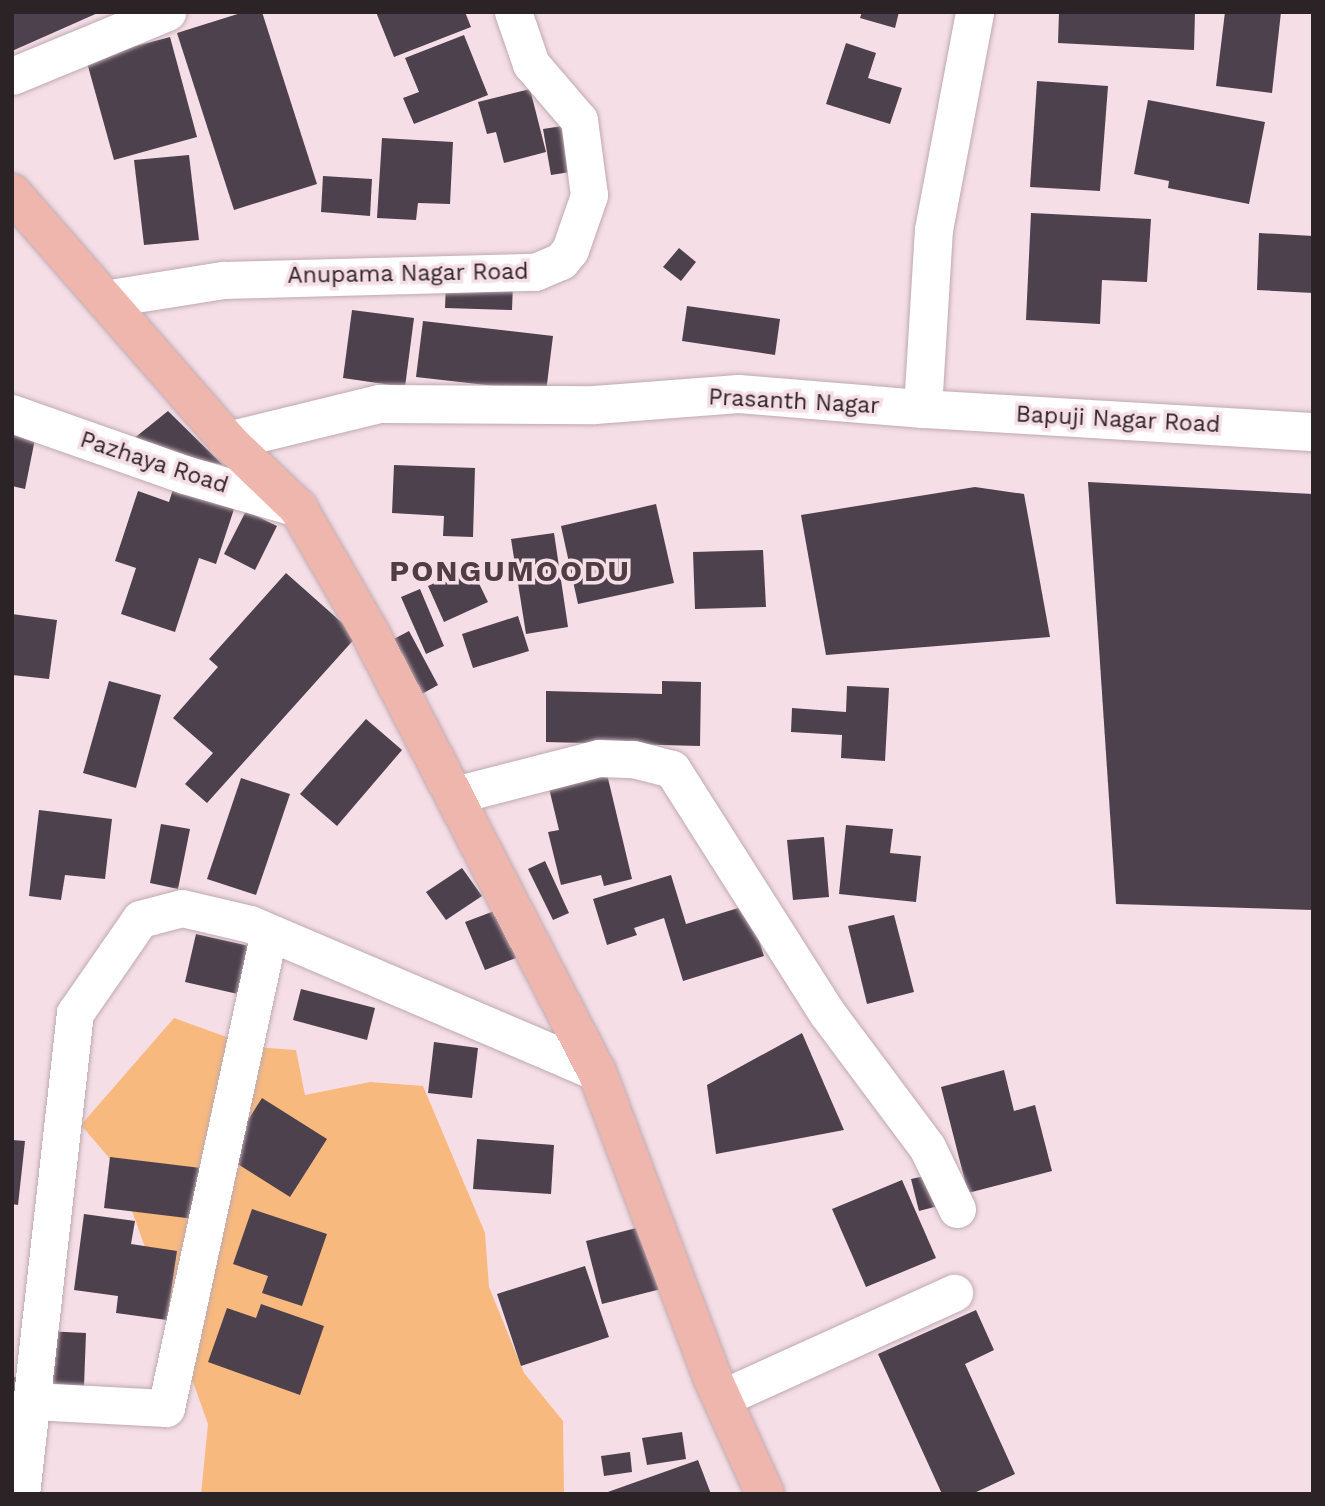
<!DOCTYPE html>
<html>
<head>
<meta charset="utf-8">
<style>
  body { margin:0 }
  #map { position:relative; width:1325px; height:1506px; overflow:hidden; background:#f5dee6; font-family:"Work Sans",sans-serif }
  div>[style] { position:absolute }
  .green>* { inset:0; background:#f7b97e }
  .building>* { inset:0; background:#4d414e }
  .roads { filter:drop-shadow(0 0 2px #bfa9b0) drop-shadow(0 0 2px #bfa9b0) }
  .street>* { height:37px; margin:-18.5px; padding:0 18.5px; transform-origin:18.5px; border-radius:18.5px; background:#fff }
  .secondary>* { height:38px; margin:-19px; padding:0 19px; transform-origin:19px; border-radius:19px; background:#fff }
  .primary>* { height:38px; margin:-19px; padding:0 19px; transform-origin:19px; border-radius:19px; background:#eeb6ad }
  span { translate:-50% -50%; white-space:nowrap; text-align:center; line-height:1.15; -webkit-text-stroke:7px #f5dee6; paint-order:stroke }
  .street-label { font-size:23px; color:#2c2326 }
  .district-label { font-size:30px; color:#4f3d43; font-weight:700; letter-spacing:2px }
  .frame { position:absolute; inset:0; border:14px solid #2c2326; pointer-events:none }
</style>
</head>
<body>
<div id="map">
  <div class="green">
    <i style="clip-path:polygon(174px 1018px,254px 1047px,296px 1050px,305px 1095px,370px 1082px,423px 1086px,485px 1233px,489px 1287px,524px 1373px,563px 1421px,564px 1494px,201px 1494px,208px 1424px,116px 1166px,81px 1125px)"></i>
  </div>
  <div class="building">
    <i style="clip-path:polygon(12px 12px,100px 12px,12px 51px)"></i>
    <i style="clip-path:polygon(244px 12px,262px 12px,317px 184px,234px 210px,177px 33px)"></i>
    <i style="clip-path:polygon(376px 12px,465px 12px,471px 27px,394px 57px)"></i>
    <i style="clip-path:polygon(862px 12px,899px 12px,895px 28px,860px 18px)"></i>
    <i style="clip-path:polygon(1059px 12px,1195px 12px,1194px 50px,1058px 43px)"></i>
    <i style="clip-path:polygon(1225px 12px,1281px 12px,1272px 93px,1216px 86px)"></i>
    <i style="clip-path:polygon(464px 35px,488px 95px,414px 124px,403px 98px,419px 92px,405px 58px)"></i>
    <i style="clip-path:polygon(170px 37px,197px 137px,114px 160px,86px 59px)"></i>
    <i style="clip-path:polygon(846px 43px,876px 53px,868px 78px,902px 88px,890px 124px,826px 104px)"></i>
    <i style="clip-path:polygon(1037px 81px,1108px 86px,1100px 191px,1030px 187px)"></i>
    <i style="clip-path:polygon(530px 89px,546px 152px,504px 163px,496px 132px,487px 134px,478px 102px)"></i>
    <i style="clip-path:polygon(1148px 100px,1265px 122px,1249px 204px,1168px 188px,1169px 181px,1134px 174px)"></i>
    <i style="clip-path:polygon(575px 124px,583px 170px,551px 175px,543px 129px)"></i>
    <i style="clip-path:polygon(382px 138px,453px 142px,450px 204px,418px 203px,416px 220px,377px 218px)"></i>
    <i style="clip-path:polygon(189px 155px,199px 240px,144px 245px,134px 160px)"></i>
    <i style="clip-path:polygon(323px 176px,372px 179px,370px 216px,321px 212px)"></i>
    <i style="clip-path:polygon(1031px 213px,1151px 219px,1147px 282px,1102px 280px,1100px 324px,1026px 320px)"></i>
    <i style="clip-path:polygon(1259px 233px,1313px 236px,1313px 293px,1257px 290px)"></i>
    <i style="clip-path:polygon(679px 248px,696px 262px,681px 281px,663px 267px)"></i>
    <i style="clip-path:polygon(446px 281px,513px 283px,512px 310px,445px 308px)"></i>
    <i style="clip-path:polygon(687px 306px,780px 319px,775px 355px,682px 341px)"></i>
    <i style="clip-path:polygon(352px 310px,414px 318px,405px 387px,343px 378px)"></i>
    <i style="clip-path:polygon(423px 321px,553px 336px,546px 392px,416px 377px)"></i>
    <i style="clip-path:polygon(168px 411px,223px 465px,127px 444px)"></i>
    <i style="clip-path:polygon(12px 424px,37px 429px,25px 489px,12px 486px)"></i>
    <i style="clip-path:polygon(394px 465px,475px 468px,473px 537px,443px 536px,444px 516px,392px 513px)"></i>
    <i style="clip-path:polygon(1088px 482px,1313px 494px,1313px 910px,1116px 904px)"></i>
    <i style="clip-path:polygon(175px 483px,236px 503px,216px 564px,199px 558px,175px 632px,121px 614px,136px 568px,115px 561px,138px 491px,169px 502px)"></i>
    <i style="clip-path:polygon(975px 487px,1024px 494px,1050px 637px,826px 655px,801px 515px)"></i>
    <i style="clip-path:polygon(656px 504px,674px 583px,578px 604px,561px 526px)"></i>
    <i style="clip-path:polygon(246px 511px,277px 526px,255px 570px,224px 554px)"></i>
    <i style="clip-path:polygon(554px 533px,568px 627px,526px 634px,511px 539px)"></i>
    <i style="clip-path:polygon(763px 550px,766px 607px,695px 609px,693px 552px)"></i>
    <i style="clip-path:polygon(471px 567px,488px 602px,444px 622px,428px 586px)"></i>
    <i style="clip-path:polygon(286px 573px,357px 636px,207px 803px,185px 784px,213px 753px,173px 718px,218px 667px,209px 659px)"></i>
    <i style="clip-path:polygon(420px 589px,444px 646px,426px 654px,401px 597px)"></i>
    <i style="clip-path:polygon(12px 614px,57px 620px,49px 679px,12px 675px)"></i>
    <i style="clip-path:polygon(518px 616px,529px 651px,473px 668px,462px 634px)"></i>
    <i style="clip-path:polygon(409px 631px,438px 685px,420px 695px,392px 640px)"></i>
    <i style="clip-path:polygon(109px 681px,161px 695px,136px 788px,83px 773px)"></i>
    <i style="clip-path:polygon(662px 681px,701px 682px,700px 746px,546px 742px,546px 691px,662px 694px)"></i>
    <i style="clip-path:polygon(847px 686px,889px 688px,885px 761px,841px 758px,842px 735px,791px 732px,792px 708px,846px 712px)"></i>
    <i style="clip-path:polygon(366px 719px,402px 750px,337px 826px,300px 794px)"></i>
    <i style="clip-path:polygon(606px 770px,632px 879px,604px 886px,601px 875px,561px 885px,548px 832px,559px 830px,548px 784px)"></i>
    <i style="clip-path:polygon(241px 778px,290px 794px,256px 895px,207px 879px)"></i>
    <i style="clip-path:polygon(39px 810px,112px 819px,105px 879px,65px 875px,61px 900px,29px 896px)"></i>
    <i style="clip-path:polygon(161px 824px,190px 829px,178px 889px,150px 883px)"></i>
    <i style="clip-path:polygon(846px 825px,893px 829px,890px 853px,921px 856px,916px 902px,839px 894px)"></i>
    <i style="clip-path:polygon(824px 837px,829px 897px,793px 900px,787px 840px)"></i>
    <i style="clip-path:polygon(545px 861px,569px 913px,553px 920px,528px 869px)"></i>
    <i style="clip-path:polygon(462px 868px,482px 896px,446px 920px,426px 892px)"></i>
    <i style="clip-path:polygon(671px 875px,686px 924px,748px 905px,764px 956px,683px 981px,664px 918px,634px 928px,637px 935px,607px 945px,593px 899px)"></i>
    <i style="clip-path:polygon(497px 910px,516px 958px,485px 970px,465px 922px)"></i>
    <i style="clip-path:polygon(894px 915px,914px 992px,867px 1004px,848px 926px)"></i>
    <i style="clip-path:polygon(196px 934px,263px 949px,251px 997px,185px 982px)"></i>
    <i style="clip-path:polygon(301px 989px,375px 1008px,367px 1040px,293px 1020px)"></i>
    <i style="clip-path:polygon(802px 1033px,844px 1130px,716px 1154px,707px 1085px)"></i>
    <i style="clip-path:polygon(434px 1042px,478px 1048px,472px 1098px,428px 1093px)"></i>
    <i style="clip-path:polygon(1004px 1070px,1014px 1111px,1035px 1105px,1052px 1171px,968px 1193px,941px 1087px)"></i>
    <i style="clip-path:polygon(262px 1098px,327px 1139px,290px 1197px,225px 1156px)"></i>
    <i style="clip-path:polygon(477px 1139px,554px 1145px,551px 1194px,473px 1189px)"></i>
    <i style="clip-path:polygon(12px 1140px,25px 1141px,18px 1205px,12px 1204px)"></i>
    <i style="clip-path:polygon(110px 1157px,209px 1169px,203px 1220px,104px 1208px)"></i>
    <i style="clip-path:polygon(934px 1174px,942px 1205px,919px 1211px,911px 1179px)"></i>
    <i style="clip-path:polygon(902px 1180px,936px 1258px,866px 1287px,832px 1209px)"></i>
    <i style="clip-path:polygon(252px 1209px,327px 1234px,302px 1306px,262px 1293px,268px 1276px,233px 1264px)"></i>
    <i style="clip-path:polygon(84px 1214px,135px 1221px,131px 1244px,177px 1251px,167px 1320px,116px 1313px,118px 1296px,74px 1290px)"></i>
    <i style="clip-path:polygon(644px 1226px,661px 1289px,602px 1304px,586px 1241px)"></i>
    <i style="clip-path:polygon(585px 1266px,609px 1337px,521px 1366px,497px 1294px)"></i>
    <i style="clip-path:polygon(261px 1304px,324px 1326px,300px 1395px,208px 1362px,227px 1308px,256px 1318px)"></i>
    <i style="clip-path:polygon(976px 1310px,994px 1350px,965px 1364px,1015px 1474px,972px 1494px,942px 1494px,878px 1354px)"></i>
    <i style="clip-path:polygon(45px 1331px,86px 1333px,84px 1386px,43px 1384px)"></i>
    <i style="clip-path:polygon(12px 1376px,24px 1380px,12px 1409px)"></i>
    <i style="clip-path:polygon(682px 1432px,686px 1459px,647px 1465px,642px 1438px)"></i>
    <i style="clip-path:polygon(630px 1452px,632px 1472px,604px 1476px,601px 1456px)"></i>
    <i style="clip-path:polygon(698px 1460px,711px 1494px,606px 1494px,605px 1493px)"></i>
  </div>
  <div class="roads">
    <div class="street">
      <i style="left:12px;top:76px;width:168px;rotate:-22.4deg"></i>
      <i style="left:104px;top:299px;width:121px;rotate:-9.1deg"></i>
      <i style="left:223px;top:280px;width:312px;rotate:-1.5deg"></i>
      <i style="left:535px;top:272px;width:28px;rotate:-23deg"></i>
      <i style="left:561px;top:261px;width:14px;rotate:-51deg"></i>
      <i style="left:570px;top:250px;width:58px;rotate:-70.9deg"></i>
      <i style="left:589px;top:195px;width:76px;rotate:-97.6deg"></i>
      <i style="left:579px;top:120px;width:74px;rotate:-130.6deg"></i>
      <i style="left:531px;top:64px;width:55px;rotate:-109.1deg"></i>
      <i style="left:455px;top:795px;width:149px;rotate:-14.4deg"></i>
      <i style="left:599px;top:758px;width:34px;rotate:2deg"></i>
      <i style="left:633px;top:759px;width:40px;rotate:14.4deg"></i>
      <i style="left:672px;top:769px;width:289px;rotate:57.6deg"></i>
      <i style="left:827px;top:1013px;width:167px;rotate:53.3deg"></i>
      <i style="left:927px;top:1147px;width:69px;rotate:64.2deg"></i>
      <i style="left:722px;top:1398px;width:255px;rotate:-24.4deg"></i>
      <i style="left:32px;top:1401px;width:134px;rotate:3deg"></i>
      <i style="left:166px;top:1408px;width:484px;rotate:-77.8deg"></i>
      <i style="left:21px;top:1494px;width:484px;rotate:-83.6deg"></i>
      <i style="left:75px;top:1013px;width:114px;rotate:-55.3deg"></i>
      <i style="left:140px;top:919px;width:43px;rotate:-14.7deg"></i>
      <i style="left:182px;top:908px;width:70px;rotate:13.2deg"></i>
      <i style="left:250px;top:924px;width:377px;rotate:23.1deg"></i>
    </div>
    <div class="secondary">
      <i style="left:923px;top:409px;width:391px;rotate:3.4deg"></i>
      <i style="left:12px;top:414px;width:183px;rotate:19.4deg"></i>
      <i style="left:185px;top:475px;width:118px;rotate:16.3deg"></i>
      <i style="left:228px;top:441px;width:156px;rotate:-13.7deg"></i>
      <i style="left:380px;top:404px;width:215px;rotate:0.3deg"></i>
      <i style="left:595px;top:405px;width:144px;rotate:-4.4deg"></i>
      <i style="left:739px;top:394px;width:185px;rotate:4.7deg"></i>
      <i style="left:923px;top:409px;width:179px;rotate:-86.5deg"></i>
      <i style="left:934px;top:230px;width:222px;rotate:-79.3deg"></i>
    </div>
    <div class="primary">
      <i style="left:12px;top:193px;width:329px;rotate:48.9deg"></i>
      <i style="left:228px;top:441px;width:97px;rotate:43.7deg"></i>
      <i style="left:298px;top:508px;width:140px;rotate:60deg"></i>
      <i style="left:368px;top:629px;width:499px;rotate:62.7deg"></i>
      <i style="left:597px;top:1072px;width:326px;rotate:69.3deg"></i>
      <i style="left:712px;top:1377px;width:128px;rotate:65.6deg"></i>
    </div>
  </div>
  <div class="street-label">
    <span style="left:408px;top:274px;rotate:-1deg">Anupama Nagar Road</span>
    <span style="left:794px;top:402px;rotate:3deg">Prasanth Nagar</span>
    <span style="left:1118px;top:420px;rotate:3deg">Bapuji Nagar Road</span>
    <span style="left:154px;top:463px;rotate:18deg">Pazhaya Road</span>
  </div>
  <div class="district-label">
    <span style="left:510px;top:571px">PONGUMOODU</span>
  </div>
  <div class="frame"></div>
</div>
</body>
</html>
